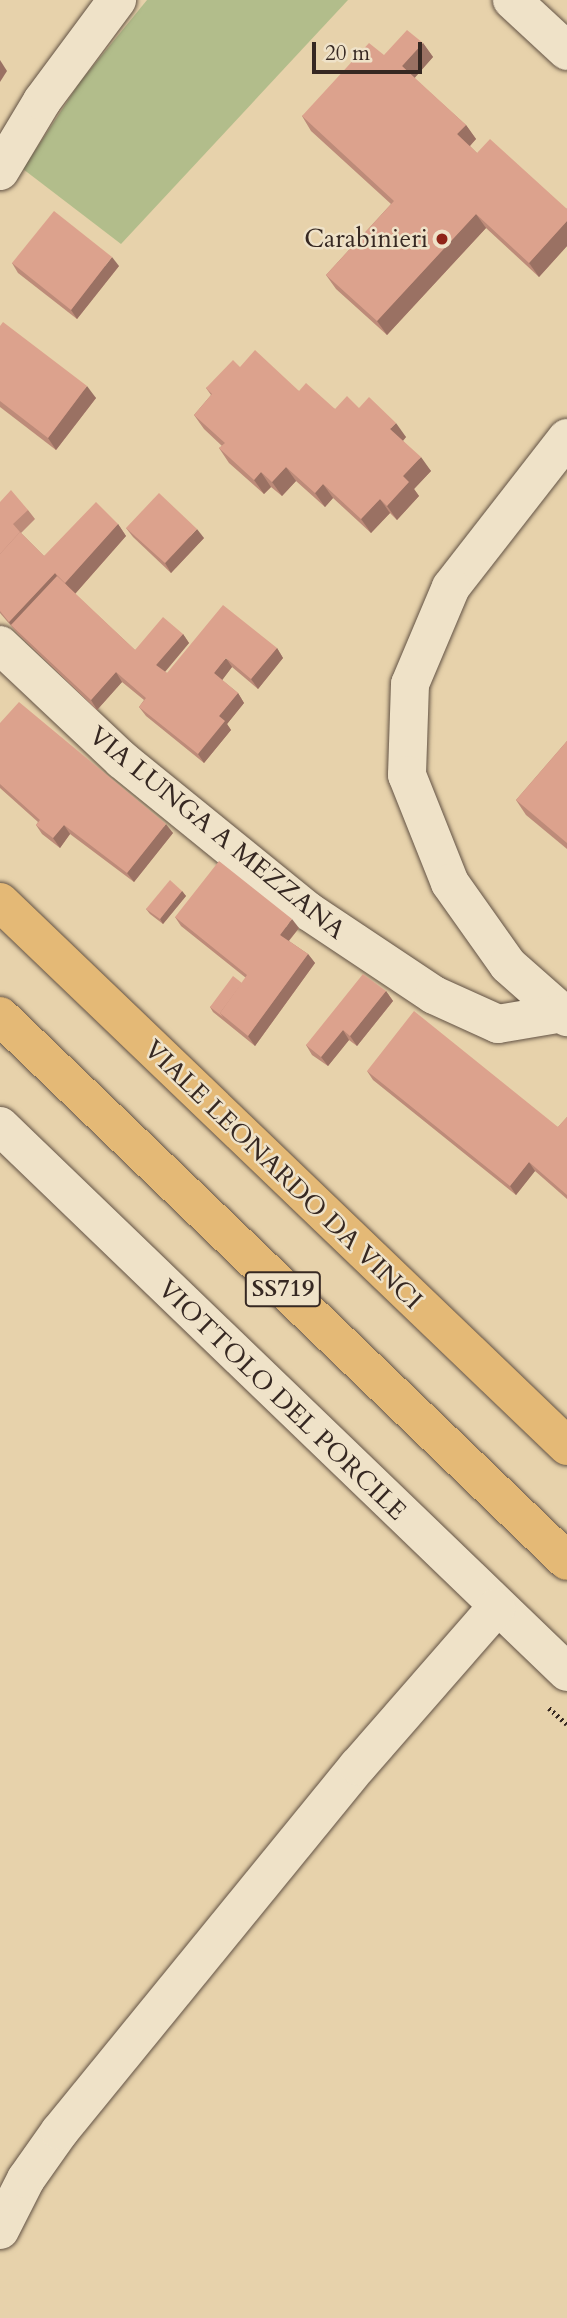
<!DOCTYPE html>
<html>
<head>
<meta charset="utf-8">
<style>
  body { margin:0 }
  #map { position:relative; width:567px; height:2318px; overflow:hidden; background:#e7d2ab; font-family:Cardo,serif }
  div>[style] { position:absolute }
  .green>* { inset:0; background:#b2bd8b }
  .path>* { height:4.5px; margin-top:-2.25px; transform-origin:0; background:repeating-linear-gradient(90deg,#362822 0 2px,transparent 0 5.5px) }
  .roads { filter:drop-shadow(0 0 2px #625244) drop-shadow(0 0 2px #625244) }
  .minor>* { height:38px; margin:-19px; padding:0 19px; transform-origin:19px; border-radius:19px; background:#efe2c8 }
  .highway>* { height:38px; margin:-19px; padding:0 19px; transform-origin:19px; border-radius:19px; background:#e4b976 }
  .wall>* { inset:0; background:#bd8b79 }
  .shaded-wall>* { inset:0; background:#9a7163 }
  .building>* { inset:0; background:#dca28d }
  .dots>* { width:19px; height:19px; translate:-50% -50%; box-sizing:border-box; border:4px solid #efe2c8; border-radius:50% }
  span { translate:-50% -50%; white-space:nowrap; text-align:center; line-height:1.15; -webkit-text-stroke:5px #efe2c8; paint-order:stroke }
  .shield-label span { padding:2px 5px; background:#efe2c8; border:2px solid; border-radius:5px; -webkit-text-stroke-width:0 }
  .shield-label { font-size:24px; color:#362822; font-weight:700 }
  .poi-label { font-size:26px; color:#362822 }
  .right { translate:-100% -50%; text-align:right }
  .street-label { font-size:26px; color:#362822 }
  .scale { position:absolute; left:312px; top:42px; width:110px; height:32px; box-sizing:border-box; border:4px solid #362822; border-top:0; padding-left:9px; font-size:21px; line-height:24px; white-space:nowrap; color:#362822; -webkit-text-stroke:5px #efe2c8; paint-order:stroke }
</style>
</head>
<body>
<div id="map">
  <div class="green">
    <i style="clip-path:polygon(147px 0,348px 0,121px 244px,23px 169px,80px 82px)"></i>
  </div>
  <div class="path">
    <i style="left:549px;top:1708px;width:24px;rotate:42deg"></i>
  </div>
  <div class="roads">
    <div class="minor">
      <i style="left:512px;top:0;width:75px;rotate:42.8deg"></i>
      <i style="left:0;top:171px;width:82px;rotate:-59deg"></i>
      <i style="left:42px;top:101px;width:126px;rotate:-53.4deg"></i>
      <i style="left:567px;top:438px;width:189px;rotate:127.9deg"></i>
      <i style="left:451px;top:587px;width:105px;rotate:112.9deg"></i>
      <i style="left:410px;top:684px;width:91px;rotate:91.9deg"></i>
      <i style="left:407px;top:775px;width:116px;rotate:68.3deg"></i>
      <i style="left:450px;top:883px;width:100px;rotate:54.7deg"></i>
      <i style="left:508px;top:965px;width:79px;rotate:41.4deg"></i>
      <i style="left:0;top:645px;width:168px;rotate:43.3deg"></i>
      <i style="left:122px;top:760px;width:240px;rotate:39.1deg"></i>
      <i style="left:308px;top:911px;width:151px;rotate:33.7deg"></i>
      <i style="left:434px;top:995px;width:70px;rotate:24.4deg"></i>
      <i style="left:498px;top:1024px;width:66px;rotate:-9.6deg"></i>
      <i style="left:0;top:1126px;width:787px;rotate:43.92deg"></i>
      <i style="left:0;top:2230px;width:57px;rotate:-63deg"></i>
      <i style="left:26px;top:2179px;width:59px;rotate:-54.7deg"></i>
      <i style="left:60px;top:2131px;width:471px;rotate:-50.8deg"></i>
      <i style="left:358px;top:1766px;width:210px;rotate:-48.9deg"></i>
    </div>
    <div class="highway">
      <i style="left:0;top:902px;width:786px;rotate:43.81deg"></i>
      <i style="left:0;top:1016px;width:786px;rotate:43.87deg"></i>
    </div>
  </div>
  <div class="wall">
    <i style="clip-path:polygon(423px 43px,433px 57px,414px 78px,466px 125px,476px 139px,470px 146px,477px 153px,567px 209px,567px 246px,539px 277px,486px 228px,387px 335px,336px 289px,326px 275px,391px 204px,311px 131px,302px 116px)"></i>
    <i style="clip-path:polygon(12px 263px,119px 266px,77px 319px,18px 273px)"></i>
    <i style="clip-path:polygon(0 326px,96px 398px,56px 450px,0 407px)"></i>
    <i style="clip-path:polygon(240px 367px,299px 391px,335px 409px,359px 408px,406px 437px,403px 441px,431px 471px,414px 489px,419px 496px,397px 520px,390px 513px,371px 533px,333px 498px,325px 507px,296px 481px,282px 496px,271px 487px,264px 494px,229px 463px,219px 448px,222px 446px,204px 429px,194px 415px,211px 395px,206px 388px)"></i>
    <i style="clip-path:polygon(0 502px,28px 510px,35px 519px,21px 533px,44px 556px,118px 524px,126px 536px,75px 594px,135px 650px,183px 634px,189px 643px,165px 672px,167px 673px,277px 648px,283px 658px,258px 689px,232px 667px,222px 680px,238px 693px,244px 703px,227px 724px,231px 730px,204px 763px,146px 716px,139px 707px,144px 700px,122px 682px,97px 710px,18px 634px,0 613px)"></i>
    <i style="clip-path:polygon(126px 528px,204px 538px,171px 573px,133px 537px)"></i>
    <i style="clip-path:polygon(0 723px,173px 833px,134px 882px,70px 834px,60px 848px,42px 834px,36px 825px,38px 822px,0 788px)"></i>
    <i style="clip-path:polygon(567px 741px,567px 849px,526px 815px,516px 800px)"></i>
    <i style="clip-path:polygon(182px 891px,186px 896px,163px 924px,150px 914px,146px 909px)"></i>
    <i style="clip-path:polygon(175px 917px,299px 928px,289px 941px,308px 954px,315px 963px,255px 1046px,213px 1012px,210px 1007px,242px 983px,246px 978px,181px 926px)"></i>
    <i style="clip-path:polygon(386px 991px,393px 1001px,357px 1046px,349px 1040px,328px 1066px,312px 1055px,306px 1045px)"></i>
    <i style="clip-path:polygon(367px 1071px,558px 1127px,567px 1117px,567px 1199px,535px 1171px,516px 1195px,373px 1080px)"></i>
  </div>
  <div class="shaded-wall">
    <i style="clip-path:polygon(423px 43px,433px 57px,412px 81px,402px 66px)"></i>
    <i style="clip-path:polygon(0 60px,7px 71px,0 82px)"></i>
    <i style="clip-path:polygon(466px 125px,476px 139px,467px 149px,457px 134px)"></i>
    <i style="clip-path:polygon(476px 214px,486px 228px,387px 335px,377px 321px)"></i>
    <i style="clip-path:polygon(567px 221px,567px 246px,539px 277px,529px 263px)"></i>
    <i style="clip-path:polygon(112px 257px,119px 266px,77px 319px,71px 310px)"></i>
    <i style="clip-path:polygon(87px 386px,96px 398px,56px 450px,48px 438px)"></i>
    <i style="clip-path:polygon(396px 423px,406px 437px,400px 444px,390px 429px)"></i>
    <i style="clip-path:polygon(421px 457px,431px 471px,414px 489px,419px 496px,397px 520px,387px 506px,403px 476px)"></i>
    <i style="clip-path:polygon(286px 467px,296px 481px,282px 496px,272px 482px)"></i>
    <i style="clip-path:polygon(261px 472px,271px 487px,264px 494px,254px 480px)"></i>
    <i style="clip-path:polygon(323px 484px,333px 498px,325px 507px,315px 493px)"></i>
    <i style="clip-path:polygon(380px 499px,390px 513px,371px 533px,361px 519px)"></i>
    <i style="clip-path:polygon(118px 524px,126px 536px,74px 595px,65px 583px)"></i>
    <i style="clip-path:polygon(197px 529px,204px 538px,171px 573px,165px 563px)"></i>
    <i style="clip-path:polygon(55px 573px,63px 586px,11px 625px,9px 622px)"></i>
    <i style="clip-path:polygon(183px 634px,189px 643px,163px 674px,156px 665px)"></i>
    <i style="clip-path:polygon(277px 648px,283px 658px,258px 689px,251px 679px)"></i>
    <i style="clip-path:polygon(226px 658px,232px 667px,220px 683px,214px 673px)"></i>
    <i style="clip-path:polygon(116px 672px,122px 682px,97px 710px,91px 700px)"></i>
    <i style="clip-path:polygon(238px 693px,244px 703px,227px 724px,231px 730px,204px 763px,198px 754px,219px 716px)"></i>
    <i style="clip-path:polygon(166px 824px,173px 833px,134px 882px,127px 873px)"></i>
    <i style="clip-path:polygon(64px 825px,70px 834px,60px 848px,53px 838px)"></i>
    <i style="clip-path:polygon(182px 891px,186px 896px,163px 924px,160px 919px)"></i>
    <i style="clip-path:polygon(292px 919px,299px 928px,286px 944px,280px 935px)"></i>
    <i style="clip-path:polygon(308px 954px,315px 963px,255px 1046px,248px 1036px)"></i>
    <i style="clip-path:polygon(386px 991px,393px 1001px,357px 1046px,350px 1036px)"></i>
    <i style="clip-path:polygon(343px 1030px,349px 1040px,328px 1066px,321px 1057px)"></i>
    <i style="clip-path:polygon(529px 1162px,535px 1171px,516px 1195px,510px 1186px)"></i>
  </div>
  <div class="building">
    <i style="clip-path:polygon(407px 30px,423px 43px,402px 66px,466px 125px,457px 134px,477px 153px,490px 139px,567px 209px,567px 221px,529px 263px,476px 214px,377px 321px,326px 275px,394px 201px,302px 116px,369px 43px,384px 55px)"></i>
    <i style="clip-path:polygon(54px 211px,112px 257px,71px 310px,12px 263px)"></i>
    <i style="clip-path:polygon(3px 322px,87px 386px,48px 438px,0 401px,0 326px)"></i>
    <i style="clip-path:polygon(255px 350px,299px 391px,306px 383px,335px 409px,347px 396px,359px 408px,369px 397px,396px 423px,390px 429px,421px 457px,403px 476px,409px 482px,387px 506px,380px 499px,361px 519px,323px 484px,315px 493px,286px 467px,272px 482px,261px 472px,254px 480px,219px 448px,225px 443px,194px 415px,212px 394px,206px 388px,233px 360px,240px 367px)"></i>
    <i style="clip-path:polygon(11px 490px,28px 510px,13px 524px,20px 532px,0 554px,0 502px)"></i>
    <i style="clip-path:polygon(159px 493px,197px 529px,165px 563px,126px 528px)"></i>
    <i style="clip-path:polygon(96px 502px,118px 524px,65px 583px,55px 573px,9px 622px,0 611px,0 554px,20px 532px,44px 556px)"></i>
    <i style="clip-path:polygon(57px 576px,135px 650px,163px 617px,183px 634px,156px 665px,167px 673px,223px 605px,277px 648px,251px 679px,226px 658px,214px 673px,238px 693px,219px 716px,225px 721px,198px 754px,139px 707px,146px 698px,116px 672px,91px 700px,11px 625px)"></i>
    <i style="clip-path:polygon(19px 702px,166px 824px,127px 873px,64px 825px,53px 838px,36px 825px,40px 820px,0 784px,0 723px)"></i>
    <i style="clip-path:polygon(567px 741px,567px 843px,516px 800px)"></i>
    <i style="clip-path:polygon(219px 861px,292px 919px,280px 935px,308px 954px,248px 1036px,220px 1013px,247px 975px,175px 917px)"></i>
    <i style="clip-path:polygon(170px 880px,182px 891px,160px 919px,146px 909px)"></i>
    <i style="clip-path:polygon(363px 974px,386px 991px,350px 1036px,343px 1030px,321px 1057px,306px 1045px)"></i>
    <i style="clip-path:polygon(233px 976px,242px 983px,220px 1013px,223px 1017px,210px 1007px)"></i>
    <i style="clip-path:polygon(414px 1011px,558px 1127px,567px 1117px,567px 1195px,529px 1162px,510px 1186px,367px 1071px)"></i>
  </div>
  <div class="dots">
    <i style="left:442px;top:239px;background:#8f2418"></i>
  </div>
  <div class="shield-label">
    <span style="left:283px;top:1289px">SS719</span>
  </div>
  <div class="poi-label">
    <span class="right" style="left:428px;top:239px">Carabinieri</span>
  </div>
  <div class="street-label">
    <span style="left:217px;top:833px;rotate:39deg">VIA LUNGA A MEZZANA</span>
    <span style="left:283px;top:1175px;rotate:44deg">VIALE LEONARDO DA VINCI</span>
    <span style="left:282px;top:1400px;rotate:44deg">VIOTTOLO DEL PORCILE</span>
  </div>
  <div class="scale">20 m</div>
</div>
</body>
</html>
